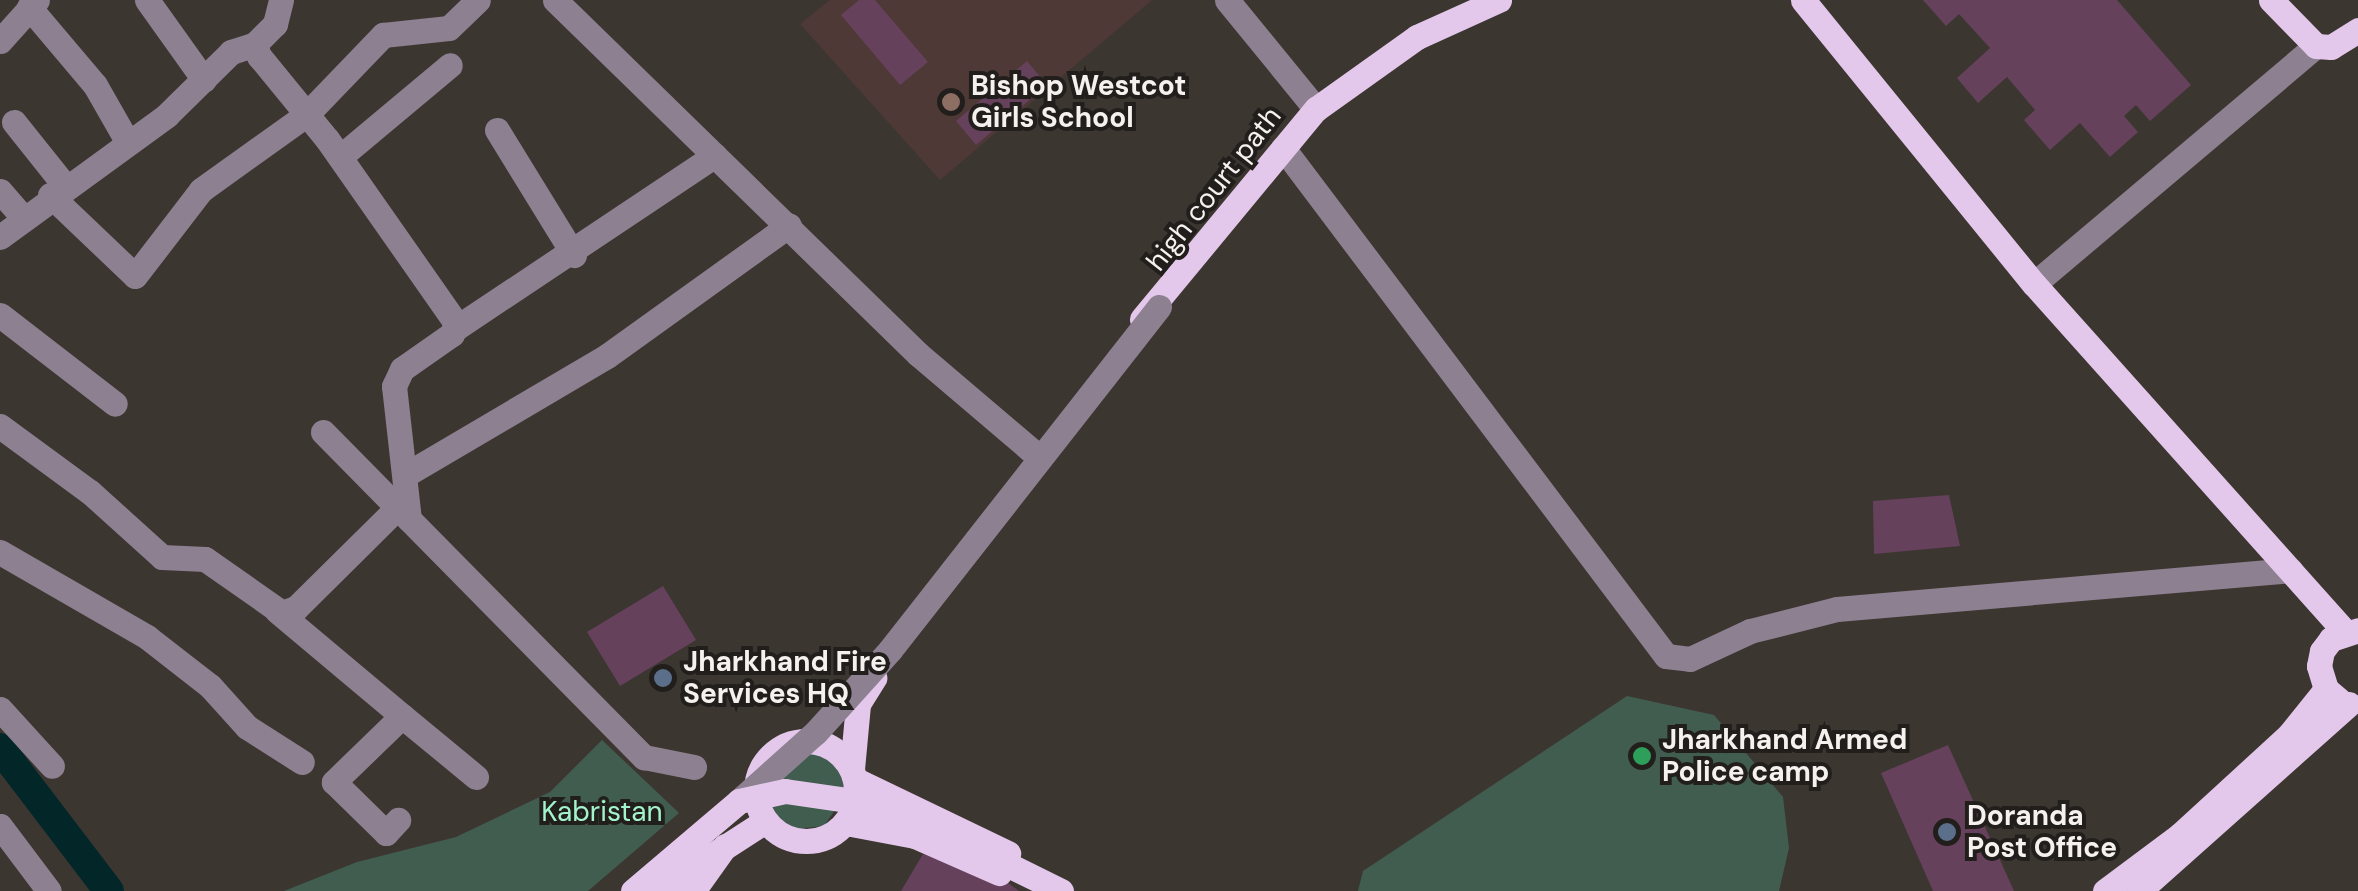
<!DOCTYPE html>
<html>
<head>
<meta charset="utf-8">
<style>
  body { margin:0 }
  #map { position:relative; width:2358px; height:891px; overflow:hidden; background:#3c3631; font-family:"DM Sans",sans-serif }
  div>[style] { position:absolute }
  .education>* { inset:0; background:#4e3937 }
  .green>* { inset:0; background:#415d4f }
  .river>* { height:30px; margin:-15px; padding:0 15px; transform-origin:15px; border-radius:15px; background:#032729 }
  .building>* { inset:0; background:#66415c }
  .minor>* { height:25px; margin:-12.5px; padding:0 12.5px; transform-origin:12.5px; border-radius:12.5px; background:#8d8091 }
  .major>* { height:25px; margin:-12.5px; padding:0 12.5px; transform-origin:12.5px; border-radius:12.5px; background:#e4c8eb }
  .major>.ring { margin:-12.5px; padding:0; box-sizing:content-box; background:none; border:25px solid #e4c8eb; border-radius:50% }
  .minor-bridge>* { height:25px; margin:-12.5px; padding:0 12.5px; transform-origin:12.5px; border-radius:12.5px; background:#8d8091 }
  .major-bridge>* { height:25px; margin:-12.5px; padding:0 12.5px; transform-origin:12.5px; border-radius:12.5px; background:#e4c8eb }
  .dots>* { width:28px; height:28px; translate:-50% -50%; box-sizing:border-box; border:5px solid #211e1c; border-radius:50% }
  span { translate:-50% -50%; white-space:nowrap; text-align:center; line-height:1.15; -webkit-text-stroke:8px #211e1c; paint-order:stroke }
  .poi-label { font-size:28px; color:#f5f1ee; font-weight:700 }
  .left { translate:0 -50%; text-align:left }
  .street-label { font-size:28px; color:#f5f1ee }
  .park-label { font-size:28px; color:#a3f3cc }
</style>
</head>
<body>
<div id="map">
  <div class="education">
    <i style="clip-path:polygon(830px 0,1152px 0,940px 180px,800px 24px)"></i>
  </div>
  <div class="green">
    <i style="clip-path:polygon(1627px 696px,1714px 715px,1783px 797px,1789px 848px,1779px 891px,1358px 891px,1363px 871px)"></i>
    <i style="clip-path:polygon(602px 740px,679px 813px,588px 891px,284px 891px,357px 862px,456px 837px,550px 792px)"></i>
    <i style="clip-path:polygon(814px 749px,838px 766px,846px 794px,824px 826px,795px 829px,771px 813px,763px 794px)"></i>
  </div>
  <div class="river">
    <i style="left:0;top:748px;width:180px;rotate:52.7deg"></i>
  </div>
  <div class="building">
    <i style="clip-path:polygon(859px 0,875px 0,928px 62px,900px 85px,841px 15px)"></i>
    <i style="clip-path:polygon(1923px 0,2117px 0,2191px 85px,2150px 121px,2136px 105px,2124px 116px,2138px 132px,2110px 157px,2080px 123px,2050px 150px,2024px 120px,2035px 110px,2007px 77px,1978px 103px,1957px 78px,1990px 48px,1959px 14px,1946px 26px)"></i>
    <i style="clip-path:polygon(1027px 61px,1047px 85px,976px 145px,956px 121px)"></i>
    <i style="clip-path:polygon(1949px 495px,1960px 546px,1874px 554px,1873px 501px)"></i>
    <i style="clip-path:polygon(663px 586px,696px 640px,620px 686px,587px 632px)"></i>
    <i style="clip-path:polygon(1948px 745px,2014px 891px,1933px 891px,1881px 773px)"></i>
    <i style="clip-path:polygon(923px 854px,1004px 880px,1019px 891px,901px 891px)"></i>
  </div>
  <div class="minor">
    <i style="left:147px;top:0;width:98px;rotate:54.5deg"></i>
    <i style="left:281px;top:0;width:25px;rotate:104deg"></i>
    <i style="left:275px;top:24px;width:28px;rotate:135deg"></i>
    <i style="left:255px;top:44px;width:13px;rotate:72deg"></i>
    <i style="left:259px;top:56px;width:107px;rotate:50.7deg"></i>
    <i style="left:327px;top:139px;width:225px;rotate:55deg"></i>
    <i style="left:456px;top:323px;width:12px;rotate:110deg"></i>
    <i style="left:452px;top:334px;width:61px;rotate:145deg"></i>
    <i style="left:402px;top:369px;width:19px;rotate:115deg"></i>
    <i style="left:394px;top:386px;width:134px;rotate:83.6deg"></i>
    <i style="left:555px;top:0;width:507px;rotate:44.28deg"></i>
    <i style="left:918px;top:354px;width:151px;rotate:40.4deg"></i>
    <i style="left:1227px;top:0;width:141px;rotate:50.8deg"></i>
    <i style="left:29px;top:7px;width:102px;rotate:49.8deg"></i>
    <i style="left:95px;top:85px;width:64px;rotate:60.3deg"></i>
    <i style="left:0;top:41px;width:55px;rotate:-47.9deg"></i>
    <i style="left:14px;top:122px;width:82px;rotate:51.4deg"></i>
    <i style="left:497px;top:130px;width:147px;rotate:58.4deg"></i>
    <i style="left:1283px;top:148px;width:636px;rotate:52.99deg"></i>
    <i style="left:1666px;top:656px;width:24px;rotate:7deg"></i>
    <i style="left:1690px;top:659px;width:66px;rotate:-25deg"></i>
    <i style="left:1750px;top:631px;width:90px;rotate:-14.2deg"></i>
    <i style="left:1837px;top:609px;width:455px;rotate:-4.9deg"></i>
    <i style="left:340px;top:157px;width:143px;rotate:-39.9deg"></i>
    <i style="left:0;top:191px;width:33px;rotate:49deg"></i>
    <i style="left:50px;top:195px;width:117px;rotate:43.6deg"></i>
    <i style="left:135px;top:276px;width:108px;rotate:-52.5deg"></i>
    <i style="left:201px;top:190px;width:130px;rotate:-35.6deg"></i>
    <i style="left:307px;top:114px;width:110px;rotate:-46.1deg"></i>
    <i style="left:383px;top:35px;width:66px;rotate:-6.1deg"></i>
    <i style="left:449px;top:28px;width:40px;rotate:-44deg"></i>
    <i style="left:0;top:237px;width:207px;rotate:-36.1deg"></i>
    <i style="left:167px;top:115px;width:90px;rotate:-44.5deg"></i>
    <i style="left:231px;top:52px;width:25px;rotate:-18deg"></i>
    <i style="left:2034px;top:284px;width:369px;rotate:-40.2deg"></i>
    <i style="left:0;top:315px;width:145px;rotate:37.7deg"></i>
    <i style="left:456px;top:328px;width:311px;rotate:-33.7deg"></i>
    <i style="left:0;top:426px;width:112px;rotate:36.3deg"></i>
    <i style="left:90px;top:492px;width:97px;rotate:42.1deg"></i>
    <i style="left:162px;top:557px;width:43px;rotate:2.7deg"></i>
    <i style="left:205px;top:559px;width:94px;rotate:35deg"></i>
    <i style="left:282px;top:613px;width:15px;rotate:-20deg"></i>
    <i style="left:296px;top:608px;width:144px;rotate:-44.7deg"></i>
    <i style="left:323px;top:432px;width:457px;rotate:45.4deg"></i>
    <i style="left:644px;top:757px;width:51px;rotate:11.3deg"></i>
    <i style="left:405px;top:475px;width:234px;rotate:-30.5deg"></i>
    <i style="left:607px;top:356px;width:224px;rotate:-35.7deg"></i>
    <i style="left:0;top:552px;width:170px;rotate:30deg"></i>
    <i style="left:147px;top:637px;width:80px;rotate:37.9deg"></i>
    <i style="left:210px;top:686px;width:55px;rotate:47.9deg"></i>
    <i style="left:247px;top:727px;width:65px;rotate:32.5deg"></i>
    <i style="left:277px;top:611px;width:163px;rotate:40deg"></i>
    <i style="left:402px;top:716px;width:95px;rotate:135.9deg"></i>
    <i style="left:334px;top:782px;width:73px;rotate:44.4deg"></i>
    <i style="left:386px;top:833px;width:18px;rotate:-47deg"></i>
    <i style="left:0;top:709px;width:77px;rotate:47.6deg"></i>
    <i style="left:402px;top:716px;width:96px;rotate:39.5deg"></i>
    <i style="left:0;top:826px;width:81px;rotate:53deg"></i>
  </div>
  <div class="major">
    <i style="left:1803px;top:0;width:366px;rotate:50.9deg"></i>
    <i style="left:2034px;top:284px;width:467px;rotate:48.2deg"></i>
    <i style="left:2271px;top:0;width:64px;rotate:45.6deg"></i>
    <i style="left:2316px;top:46px;width:15px;rotate:4deg"></i>
    <i style="left:2331px;top:47px;width:32px;rotate:-32deg"></i>
    <i style="left:1142px;top:319px;width:273px;rotate:-50.4deg"></i>
    <i style="left:1316px;top:109px;width:124px;rotate:-35.5deg"></i>
    <i style="left:1417px;top:37px;width:90px;rotate:-24.3deg"></i>
    <i style="left:2339px;top:700px;width:17px;rotate:-140deg"></i>
    <i style="left:2326px;top:689px;width:24px;rotate:-107deg"></i>
    <i style="left:2319px;top:666px;width:15px;rotate:-79deg"></i>
    <i style="left:2322px;top:651px;width:15px;rotate:-53deg"></i>
    <i style="left:2331px;top:639px;width:28px;rotate:-18deg"></i>
    <i class="ring" style="left:756px;top:741px;width:75px;height:75px"></i>
    <i style="left:852px;top:769px;width:65px;rotate:-84.7deg"></i>
    <i style="left:858px;top:704px;width:31px;rotate:-58deg"></i>
    <i style="left:856px;top:780px;width:169px;rotate:25.7deg"></i>
    <i style="left:846px;top:823px;width:70px;rotate:10.7deg"></i>
    <i style="left:915px;top:836px;width:92px;rotate:23.8deg"></i>
    <i style="left:657px;top:891px;width:129px;rotate:-32.9deg"></i>
    <i style="left:693px;top:891px;width:55px;rotate:-54.6deg"></i>
    <i style="left:2105px;top:891px;width:94px;rotate:-36.7deg"></i>
    <i style="left:2180px;top:835px;width:148px;rotate:-42.5deg"></i>
    <i style="left:2289px;top:735px;width:59px;rotate:-51.2deg"></i>
    <i style="left:2139px;top:891px;width:281px;rotate:-41.7deg"></i>
  </div>
  <div class="minor-bridge">
    <i style="left:739px;top:801px;width:103px;rotate:-41.9deg"></i>
    <i style="left:816px;top:732px;width:110px;rotate:-47.9deg"></i>
    <i style="left:890px;top:650px;width:436px;rotate:-51.9deg"></i>
  </div>
  <div class="major-bridge">
    <i style="left:633px;top:891px;width:139px;rotate:-40.3deg"></i>
    <i style="left:739px;top:801px;width:47px;rotate:-12.3deg"></i>
    <i style="left:785px;top:791px;width:76px;rotate:8.3deg"></i>
    <i style="left:860px;top:802px;width:64px;rotate:18.2deg"></i>
    <i style="left:921px;top:822px;width:156px;rotate:26.2deg"></i>
  </div>
  <div class="dots">
    <i style="left:951px;top:102px;background:#8d6e63"></i>
    <i style="left:663px;top:678px;background:#5c6f8a"></i>
    <i style="left:1642px;top:756px;background:#2e9e5b"></i>
    <i style="left:1947px;top:832px;background:#5c6f8a"></i>
  </div>
  <div class="poi-label">
    <span class="left" style="left:971px;top:102px">Bishop Westcot<br>Girls School</span>
    <span class="left" style="left:683px;top:678px">Jharkhand Fire<br>Services HQ</span>
    <span class="left" style="left:1662px;top:756px">Jharkhand Armed<br>Police camp</span>
    <span class="left" style="left:1967px;top:832px">Doranda<br>Post Office</span>
  </div>
  <div class="street-label">
    <span style="left:1214px;top:189px;rotate:-52deg">high court path</span>
  </div>
  <div class="park-label">
    <span style="left:602px;top:812px">Kabristan</span>
  </div>
</div>
</body>
</html>
